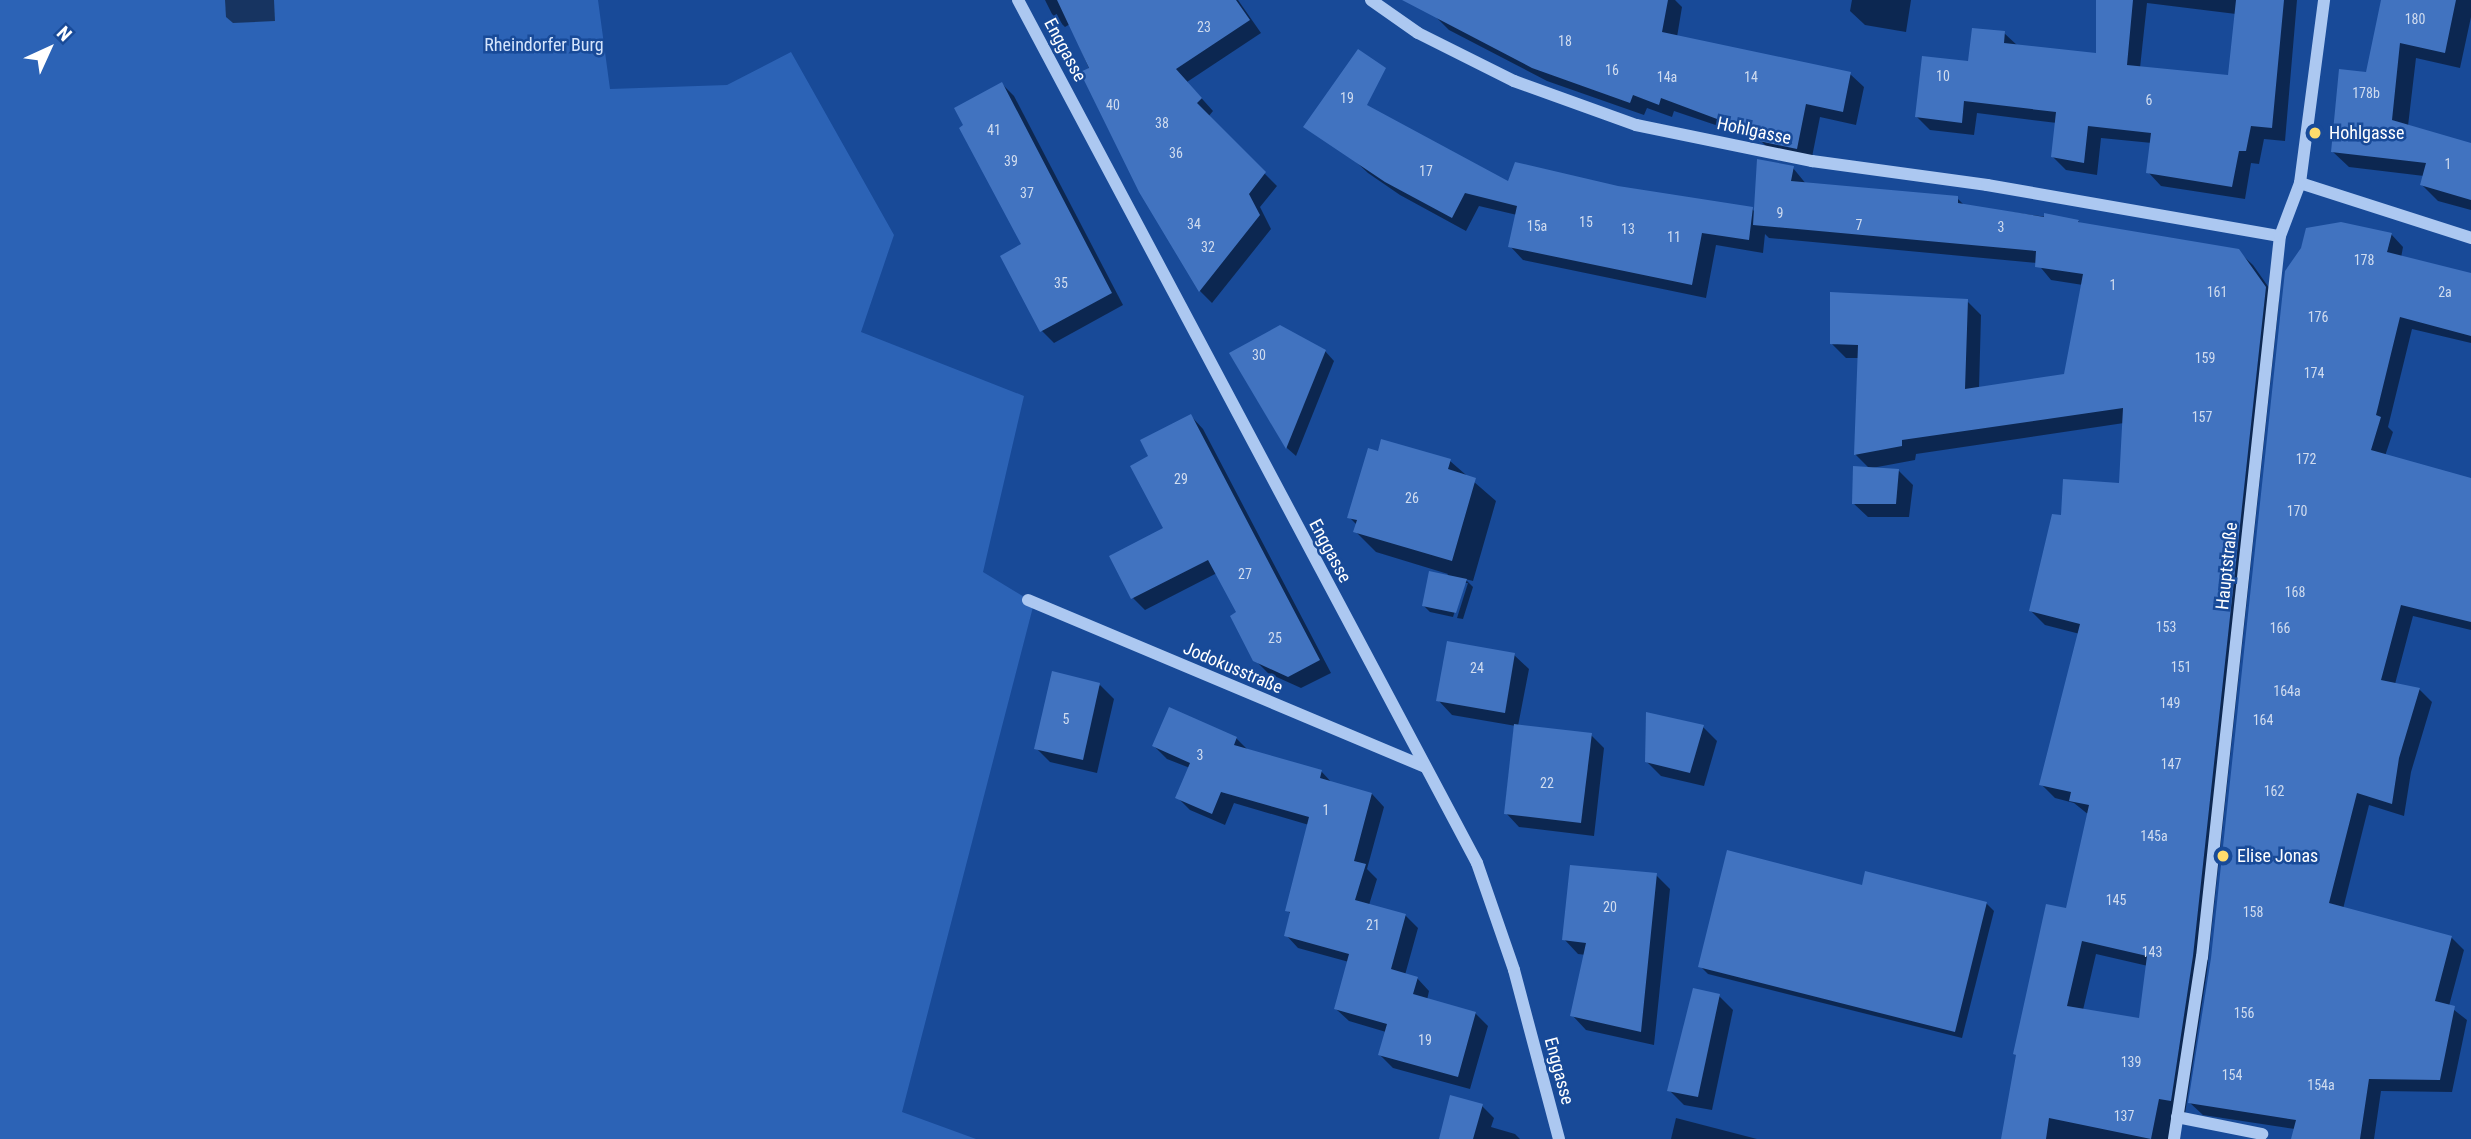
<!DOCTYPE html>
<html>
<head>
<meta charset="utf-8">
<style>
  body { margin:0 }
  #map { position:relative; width:2471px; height:1139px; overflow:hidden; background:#184a98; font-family:"Roboto Condensed",sans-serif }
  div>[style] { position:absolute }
  .green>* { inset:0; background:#2c63b6 }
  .shadow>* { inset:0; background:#0007 }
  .building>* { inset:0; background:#4173c0 }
  .minor>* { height:12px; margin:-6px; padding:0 6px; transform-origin:6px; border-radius:6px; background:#acc8f1 }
  .dots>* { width:19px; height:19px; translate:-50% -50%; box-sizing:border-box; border:4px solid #184a98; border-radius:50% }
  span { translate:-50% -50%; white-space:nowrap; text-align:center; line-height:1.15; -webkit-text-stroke:5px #184a98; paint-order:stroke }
  .number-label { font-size:14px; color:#d0dcef }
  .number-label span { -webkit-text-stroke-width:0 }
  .park-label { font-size:18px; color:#d4e4fc }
  .street-label { font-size:18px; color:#fff }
  .poi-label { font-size:18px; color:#fff }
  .left { translate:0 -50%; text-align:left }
  .north { position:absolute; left:14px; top:14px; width:70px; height:70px; -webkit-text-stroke:5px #184a98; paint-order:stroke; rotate:45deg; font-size:19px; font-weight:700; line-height:28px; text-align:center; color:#fff }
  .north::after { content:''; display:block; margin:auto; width:24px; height:32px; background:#fff; clip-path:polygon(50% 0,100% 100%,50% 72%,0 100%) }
</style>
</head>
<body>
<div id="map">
  <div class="green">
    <i style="clip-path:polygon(0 0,598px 0,610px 89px,727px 85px,791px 52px,894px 235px,861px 332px,1024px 396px,983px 572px,1034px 603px,902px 1112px,976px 1139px,0 1139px)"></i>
  </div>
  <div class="shadow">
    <i style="clip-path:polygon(225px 0,274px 0,275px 21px,233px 23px,226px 17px)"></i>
    <i style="clip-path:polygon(1045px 0,1238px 0,1261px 33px,1187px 82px,1213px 111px,1208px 117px,1277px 186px,1260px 207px,1271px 229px,1212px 303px,1200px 291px,1141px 191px,1070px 24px,1065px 27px,1052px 14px)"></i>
    <i style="clip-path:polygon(1444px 0,1675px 0,1682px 7px,1677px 37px,1850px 74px,1864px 87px,1856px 125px,1820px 117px,1811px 162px,1774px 154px,1760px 140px,1674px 111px,1672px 117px,1647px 108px,1644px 115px,1547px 81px,1449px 30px,1435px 16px)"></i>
    <i style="clip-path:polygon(1852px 0,1911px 0,1906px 32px,1865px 25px,1850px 11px)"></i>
    <i style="clip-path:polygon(evenodd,2097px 0,2297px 0,2285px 141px,2264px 139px,2259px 164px,2251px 163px,2245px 199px,2161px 186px,2148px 172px,2152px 143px,2101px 138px,2097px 175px,2066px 170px,2053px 157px,2057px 123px,1977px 113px,1974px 135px,1930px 130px,1917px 117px,2004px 33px,2018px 46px,2098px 55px,2097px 0,2147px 3px,2236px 14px,2229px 77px,2140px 68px,2147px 3px)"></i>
    <i style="clip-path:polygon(2383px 0,2471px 0,2471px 17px,2460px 68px,2416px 58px,2408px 126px,2471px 145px,2471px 210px,2438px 201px,2422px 185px,2424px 176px,2349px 167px,2333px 152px,2368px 74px)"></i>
    <i style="clip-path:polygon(1002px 84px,1014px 96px,1123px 305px,1054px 343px,1042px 331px,1023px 245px)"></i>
    <i style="clip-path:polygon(evenodd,1354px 160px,1508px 183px,1617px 187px,1752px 209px,1755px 212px,1793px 168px,1807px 185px,1957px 198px,1965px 206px,2078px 221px,2081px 224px,2238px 251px,2253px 265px,2279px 302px,2207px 971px,2185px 1114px,2173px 1112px,2168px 1139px,2003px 1139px,2017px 1056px,2015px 1054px,2067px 910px,2089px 815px,2074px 803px,2055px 798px,2041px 784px,2080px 634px,2045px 625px,2031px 611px,2063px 517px,2121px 485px,2124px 423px,1916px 454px,1915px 460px,1872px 468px,1899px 471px,1913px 485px,1909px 517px,1868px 517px,1853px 503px,1870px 469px,1855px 454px,1860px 358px,1846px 358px,1832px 344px,1967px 301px,1981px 315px,1979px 389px,2066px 375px,2083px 285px,2051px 280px,2037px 263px,1769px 238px,1765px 234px,1763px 253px,1716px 245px,1706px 298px,1523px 260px,1510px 246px,1517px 215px,1479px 206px,1466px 231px,1400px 195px,1368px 173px,1354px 160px,2096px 954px,2148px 966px,2141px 1020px,2083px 1010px,2096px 954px)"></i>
    <i style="clip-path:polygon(2391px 234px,2403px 247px,2401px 258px,2471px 275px,2471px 343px,2412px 329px,2388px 427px,2393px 432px,2385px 456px,2471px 481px,2471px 630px,2413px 616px,2395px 684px,2419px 689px,2432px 702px,2411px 772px,2404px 816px,2369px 805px,2343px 909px,2451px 937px,2464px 950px,2449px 1006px,2467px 1020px,2452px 1092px,2381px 1091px,2374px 1139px,2293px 1139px,2295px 1129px,2203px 1115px,2190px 1103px)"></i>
    <i style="clip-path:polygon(1325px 351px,1334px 361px,1296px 456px,1287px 448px,1232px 354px)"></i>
    <i style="clip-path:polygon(1191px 416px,1203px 429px,1331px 673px,1301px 688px,1268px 673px,1255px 660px,1238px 613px,1217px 573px,1145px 610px,1133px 598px,1165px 529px,1151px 457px)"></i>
    <i style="clip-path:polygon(1379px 453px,1450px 461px,1496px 501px,1473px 581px,1465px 579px,1473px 587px,1463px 619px,1457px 618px,1468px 583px,1464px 583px,1453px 617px,1430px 612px,1424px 606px,1448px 574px,1376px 552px,1355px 531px,1357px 525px,1349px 517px)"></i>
    <i style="clip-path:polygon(1514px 655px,1529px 669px,1518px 726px,1591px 735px,1604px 748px,1594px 836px,1519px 827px,1506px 813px,1516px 726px,1452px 715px,1438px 700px)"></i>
    <i style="clip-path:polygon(1100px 685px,1114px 699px,1097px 773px,1050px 762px,1036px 748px)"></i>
    <i style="clip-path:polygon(1703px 727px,1717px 741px,1704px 786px,1661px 776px,1647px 762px)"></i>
    <i style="clip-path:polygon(1236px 738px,1249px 751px,1321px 771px,1333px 784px,1372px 794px,1384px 807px,1367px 869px,1377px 879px,1369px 905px,1405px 915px,1418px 928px,1405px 975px,1417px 978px,1429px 991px,1427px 1000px,1475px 1013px,1488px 1026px,1470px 1089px,1393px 1068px,1380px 1055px,1386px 1032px,1349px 1021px,1336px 1009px,1349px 962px,1298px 948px,1286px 935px,1291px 914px,1287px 910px,1309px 825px,1234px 803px,1225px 825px,1190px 810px,1177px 797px,1190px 768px,1167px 759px,1154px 746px)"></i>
    <i style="clip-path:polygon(1656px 875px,1670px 889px,1654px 1045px,1586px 1030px,1572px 1015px,1586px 955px,1578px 954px,1564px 939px)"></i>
    <i style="clip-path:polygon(1863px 887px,1986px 903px,1994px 911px,1962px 1038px,1708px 974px,1700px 966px)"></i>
    <i style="clip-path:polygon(1719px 996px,1733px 1010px,1712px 1110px,1684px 1105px,1669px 1090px)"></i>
    <i style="clip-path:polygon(1482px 1106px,1494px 1118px,1491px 1127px,1515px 1134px,1520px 1139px,1442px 1139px)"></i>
    <i style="clip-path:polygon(1676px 1118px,1757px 1139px,1671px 1139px)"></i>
  </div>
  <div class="building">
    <i style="clip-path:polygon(1057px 0,1236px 0,1250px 20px,1176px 69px,1202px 98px,1197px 103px,1266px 172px,1249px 194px,1260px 215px,1199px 292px,1139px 192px,1080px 72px,1089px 68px)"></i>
    <i style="clip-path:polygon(1402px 0,1668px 0,1662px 32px,1851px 72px,1843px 112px,1806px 104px,1797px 149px,1759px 141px,1760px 130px,1725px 122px,1661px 98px,1659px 105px,1633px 95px,1630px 103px,1532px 68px)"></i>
    <i style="clip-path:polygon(2096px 0,2133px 0,2127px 65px,2228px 75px,2236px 0,2284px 0,2272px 128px,2251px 126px,2246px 151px,2239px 151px,2232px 187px,2146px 173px,2151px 133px,2088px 126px,2084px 163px,2051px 157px,2056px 112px,1964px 101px,1962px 123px,1915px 117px,1922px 56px,1968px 61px,1972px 28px,2005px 31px,2004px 43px,2096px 53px)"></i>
    <i style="clip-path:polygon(2381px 0,2456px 0,2445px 53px,2400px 43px,2392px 120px,2471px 143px,2471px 200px,2420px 185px,2426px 163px,2331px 152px,2339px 69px,2366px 72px)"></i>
    <i style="clip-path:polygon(1358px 49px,1386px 68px,1367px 105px,1508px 181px,1515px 162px,1618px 186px,1753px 207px,1749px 240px,1702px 233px,1692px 285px,1508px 247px,1517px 206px,1465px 193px,1452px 218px,1385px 182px,1303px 127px)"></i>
    <i style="clip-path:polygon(1002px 82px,1112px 293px,1040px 332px,1000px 256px,1021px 244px,959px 128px,963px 125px,954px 108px)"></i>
    <i style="clip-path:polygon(evenodd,1757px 159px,1794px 166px,1791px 181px,1958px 196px,1958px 203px,2044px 217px,2044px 213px,2079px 220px,2078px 222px,2239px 249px,2266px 287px,2193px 956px,2171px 1101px,2159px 1099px,2151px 1139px,2049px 1118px,2046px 1139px,2001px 1139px,2016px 1055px,2013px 1054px,2046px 904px,2066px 908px,2089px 805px,2069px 801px,2071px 792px,2039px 785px,2080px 624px,2029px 611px,2052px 514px,2061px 515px,2063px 479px,2119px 483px,2123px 408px,1902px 440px,1902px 446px,1854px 455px,1858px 345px,1830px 344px,1830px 292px,1968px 299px,1965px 389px,2064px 374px,2083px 274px,2035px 267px,2036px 251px,1753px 225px,1757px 159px,2082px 941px,2147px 956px,2139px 1018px,2067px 1006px,2082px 941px)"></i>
    <i style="clip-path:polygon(2341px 222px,2392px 233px,2387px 252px,2471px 273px,2471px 336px,2400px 317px,2376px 415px,2381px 417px,2371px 450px,2471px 478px,2471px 622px,2401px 605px,2381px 680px,2420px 688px,2399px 758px,2392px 804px,2357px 793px,2329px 903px,2452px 936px,2435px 1001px,2455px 1006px,2440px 1080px,2369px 1079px,2360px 1139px,2291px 1139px,2296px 1120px,2188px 1103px,2211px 958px,2285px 271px,2301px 248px,2306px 228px)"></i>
    <i style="clip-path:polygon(1280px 325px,1326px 350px,1286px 449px,1229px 353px)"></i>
    <i style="clip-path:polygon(1191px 414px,1320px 660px,1288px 677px,1253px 661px,1230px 616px,1236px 612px,1208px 560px,1131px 599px,1109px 556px,1163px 528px,1130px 466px,1148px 456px,1140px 440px)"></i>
    <i style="clip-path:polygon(1381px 439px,1451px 459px,1448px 469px,1476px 478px,1452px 561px,1353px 532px,1357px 520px,1347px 518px,1368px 448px,1378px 451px)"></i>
    <i style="clip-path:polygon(1853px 466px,1899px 469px,1896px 504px,1852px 504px)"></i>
    <i style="clip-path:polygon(1429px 571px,1467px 579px,1456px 613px,1422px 606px)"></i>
    <i style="clip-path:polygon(1447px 641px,1515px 653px,1505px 713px,1436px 701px)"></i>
    <i style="clip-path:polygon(1052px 671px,1100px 683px,1083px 760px,1034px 749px)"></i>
    <i style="clip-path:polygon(1169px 707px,1237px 737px,1234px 745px,1322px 770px,1320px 778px,1372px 793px,1354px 861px,1366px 864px,1355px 900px,1406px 914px,1391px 969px,1418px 977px,1413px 994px,1476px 1012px,1458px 1077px,1378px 1055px,1387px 1024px,1334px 1009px,1349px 954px,1284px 936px,1290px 912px,1285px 911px,1309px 817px,1221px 792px,1212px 814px,1175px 798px,1190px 763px,1152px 746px)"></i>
    <i style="clip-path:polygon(1646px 712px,1704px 725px,1690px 773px,1645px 762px)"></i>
    <i style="clip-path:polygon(1514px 724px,1592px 733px,1581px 823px,1504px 814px)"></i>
    <i style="clip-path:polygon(1727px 850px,1862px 885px,1865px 871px,1987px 902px,1955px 1032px,1698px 967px)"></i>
    <i style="clip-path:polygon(1570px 865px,1657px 873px,1641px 1032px,1570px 1016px,1586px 943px,1562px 940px)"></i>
    <i style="clip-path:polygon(1693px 988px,1720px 994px,1698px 1097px,1667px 1091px)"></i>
    <i style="clip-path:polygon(1450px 1095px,1483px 1104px,1473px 1139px,1439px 1139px)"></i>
  </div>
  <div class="minor">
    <i style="left:1018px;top:0;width:977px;rotate:61.99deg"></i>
    <i style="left:1477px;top:863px;width:113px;rotate:70.9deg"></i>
    <i style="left:1514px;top:970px;width:175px;rotate:75.1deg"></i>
    <i style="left:1371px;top:0;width:57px;rotate:35.1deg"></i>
    <i style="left:1418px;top:33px;width:107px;rotate:26.6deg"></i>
    <i style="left:1514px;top:81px;width:130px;rotate:19.8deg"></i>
    <i style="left:1636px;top:125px;width:180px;rotate:11.6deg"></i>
    <i style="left:1812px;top:161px;width:177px;rotate:7.8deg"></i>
    <i style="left:1987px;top:185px;width:297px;rotate:9.9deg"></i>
    <i style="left:2300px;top:183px;width:180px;rotate:17.8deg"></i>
    <i style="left:1028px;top:600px;width:431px;rotate:22.8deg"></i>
    <i style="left:2177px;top:1117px;width:87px;rotate:11.3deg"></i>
    <i style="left:2174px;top:1139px;width:184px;rotate:-81.3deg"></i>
    <i style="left:2202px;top:957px;width:725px;rotate:-83.83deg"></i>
    <i style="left:2280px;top:236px;width:57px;rotate:-69.3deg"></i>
    <i style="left:2300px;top:183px;width:185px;rotate:-82.5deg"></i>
  </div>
  <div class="dots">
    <i style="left:2315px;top:133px;background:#ffdc6c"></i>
    <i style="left:2223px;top:856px;background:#ffdc6c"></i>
  </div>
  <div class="number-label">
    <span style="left:2415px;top:19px">180</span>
    <span style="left:1204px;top:27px">23</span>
    <span style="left:1565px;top:41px">18</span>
    <span style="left:1612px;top:70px">16</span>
    <span style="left:1943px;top:76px">10</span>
    <span style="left:1667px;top:77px">14a</span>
    <span style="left:1751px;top:77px">14</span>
    <span style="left:2366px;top:93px">178b</span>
    <span style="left:1347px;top:98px">19</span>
    <span style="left:2149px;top:100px">6</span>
    <span style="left:1113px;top:105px">40</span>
    <span style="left:1162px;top:123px">38</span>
    <span style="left:994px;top:130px">41</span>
    <span style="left:1176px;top:153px">36</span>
    <span style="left:1011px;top:161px">39</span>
    <span style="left:2448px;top:164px">1</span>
    <span style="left:1426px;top:171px">17</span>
    <span style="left:1027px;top:193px">37</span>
    <span style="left:1780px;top:213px">9</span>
    <span style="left:1586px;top:222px">15</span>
    <span style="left:1194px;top:224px">34</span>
    <span style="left:1859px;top:225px">7</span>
    <span style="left:1537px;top:226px">15a</span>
    <span style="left:2001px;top:227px">3</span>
    <span style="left:1628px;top:229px">13</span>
    <span style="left:1674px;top:237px">11</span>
    <span style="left:1208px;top:247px">32</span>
    <span style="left:2364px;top:260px">178</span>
    <span style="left:1061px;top:283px">35</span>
    <span style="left:2113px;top:285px">1</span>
    <span style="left:2217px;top:292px">161</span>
    <span style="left:2445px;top:292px">2a</span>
    <span style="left:2318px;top:317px">176</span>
    <span style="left:1259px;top:355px">30</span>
    <span style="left:2205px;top:358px">159</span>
    <span style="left:2314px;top:373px">174</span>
    <span style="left:2202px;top:417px">157</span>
    <span style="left:2306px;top:459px">172</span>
    <span style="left:1181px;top:479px">29</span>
    <span style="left:1412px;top:498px">26</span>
    <span style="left:2297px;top:511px">170</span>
    <span style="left:1245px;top:574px">27</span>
    <span style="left:2295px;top:592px">168</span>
    <span style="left:2166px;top:627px">153</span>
    <span style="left:2280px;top:628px">166</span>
    <span style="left:1275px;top:638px">25</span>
    <span style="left:2181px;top:667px">151</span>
    <span style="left:1477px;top:668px">24</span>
    <span style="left:2287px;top:691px">164a</span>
    <span style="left:2170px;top:703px">149</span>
    <span style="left:1066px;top:719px">5</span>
    <span style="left:2263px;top:720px">164</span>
    <span style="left:1200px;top:755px">3</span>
    <span style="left:2171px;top:764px">147</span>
    <span style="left:1547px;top:783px">22</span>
    <span style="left:2274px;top:791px">162</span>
    <span style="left:1326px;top:810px">1</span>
    <span style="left:2154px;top:836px">145a</span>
    <span style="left:2116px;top:900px">145</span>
    <span style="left:1610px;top:907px">20</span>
    <span style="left:2253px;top:912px">158</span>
    <span style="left:1373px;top:925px">21</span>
    <span style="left:2152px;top:952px">143</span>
    <span style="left:2244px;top:1013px">156</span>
    <span style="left:1425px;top:1040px">19</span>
    <span style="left:2131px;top:1062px">139</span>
    <span style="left:2232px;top:1075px">154</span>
    <span style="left:2321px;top:1085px">154a</span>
    <span style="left:2124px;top:1116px">137</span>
  </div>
  <div class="park-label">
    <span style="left:544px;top:45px">Rheindorfer Burg</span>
  </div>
  <div class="street-label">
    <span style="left:1065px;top:50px;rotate:62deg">Enggasse</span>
    <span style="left:1754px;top:131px;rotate:12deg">Hohlgasse</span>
    <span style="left:1330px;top:551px;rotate:62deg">Enggasse</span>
    <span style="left:2227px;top:566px;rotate:-84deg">Hauptstraße</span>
    <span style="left:1233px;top:668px;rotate:23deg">Jodokusstraße</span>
    <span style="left:1559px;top:1071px;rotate:75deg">Enggasse</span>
  </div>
  <div class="poi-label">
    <span class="left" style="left:2329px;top:133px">Hohlgasse</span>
    <span class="left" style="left:2237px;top:856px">Elise Jonas</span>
  </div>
  <div class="north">N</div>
</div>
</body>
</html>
